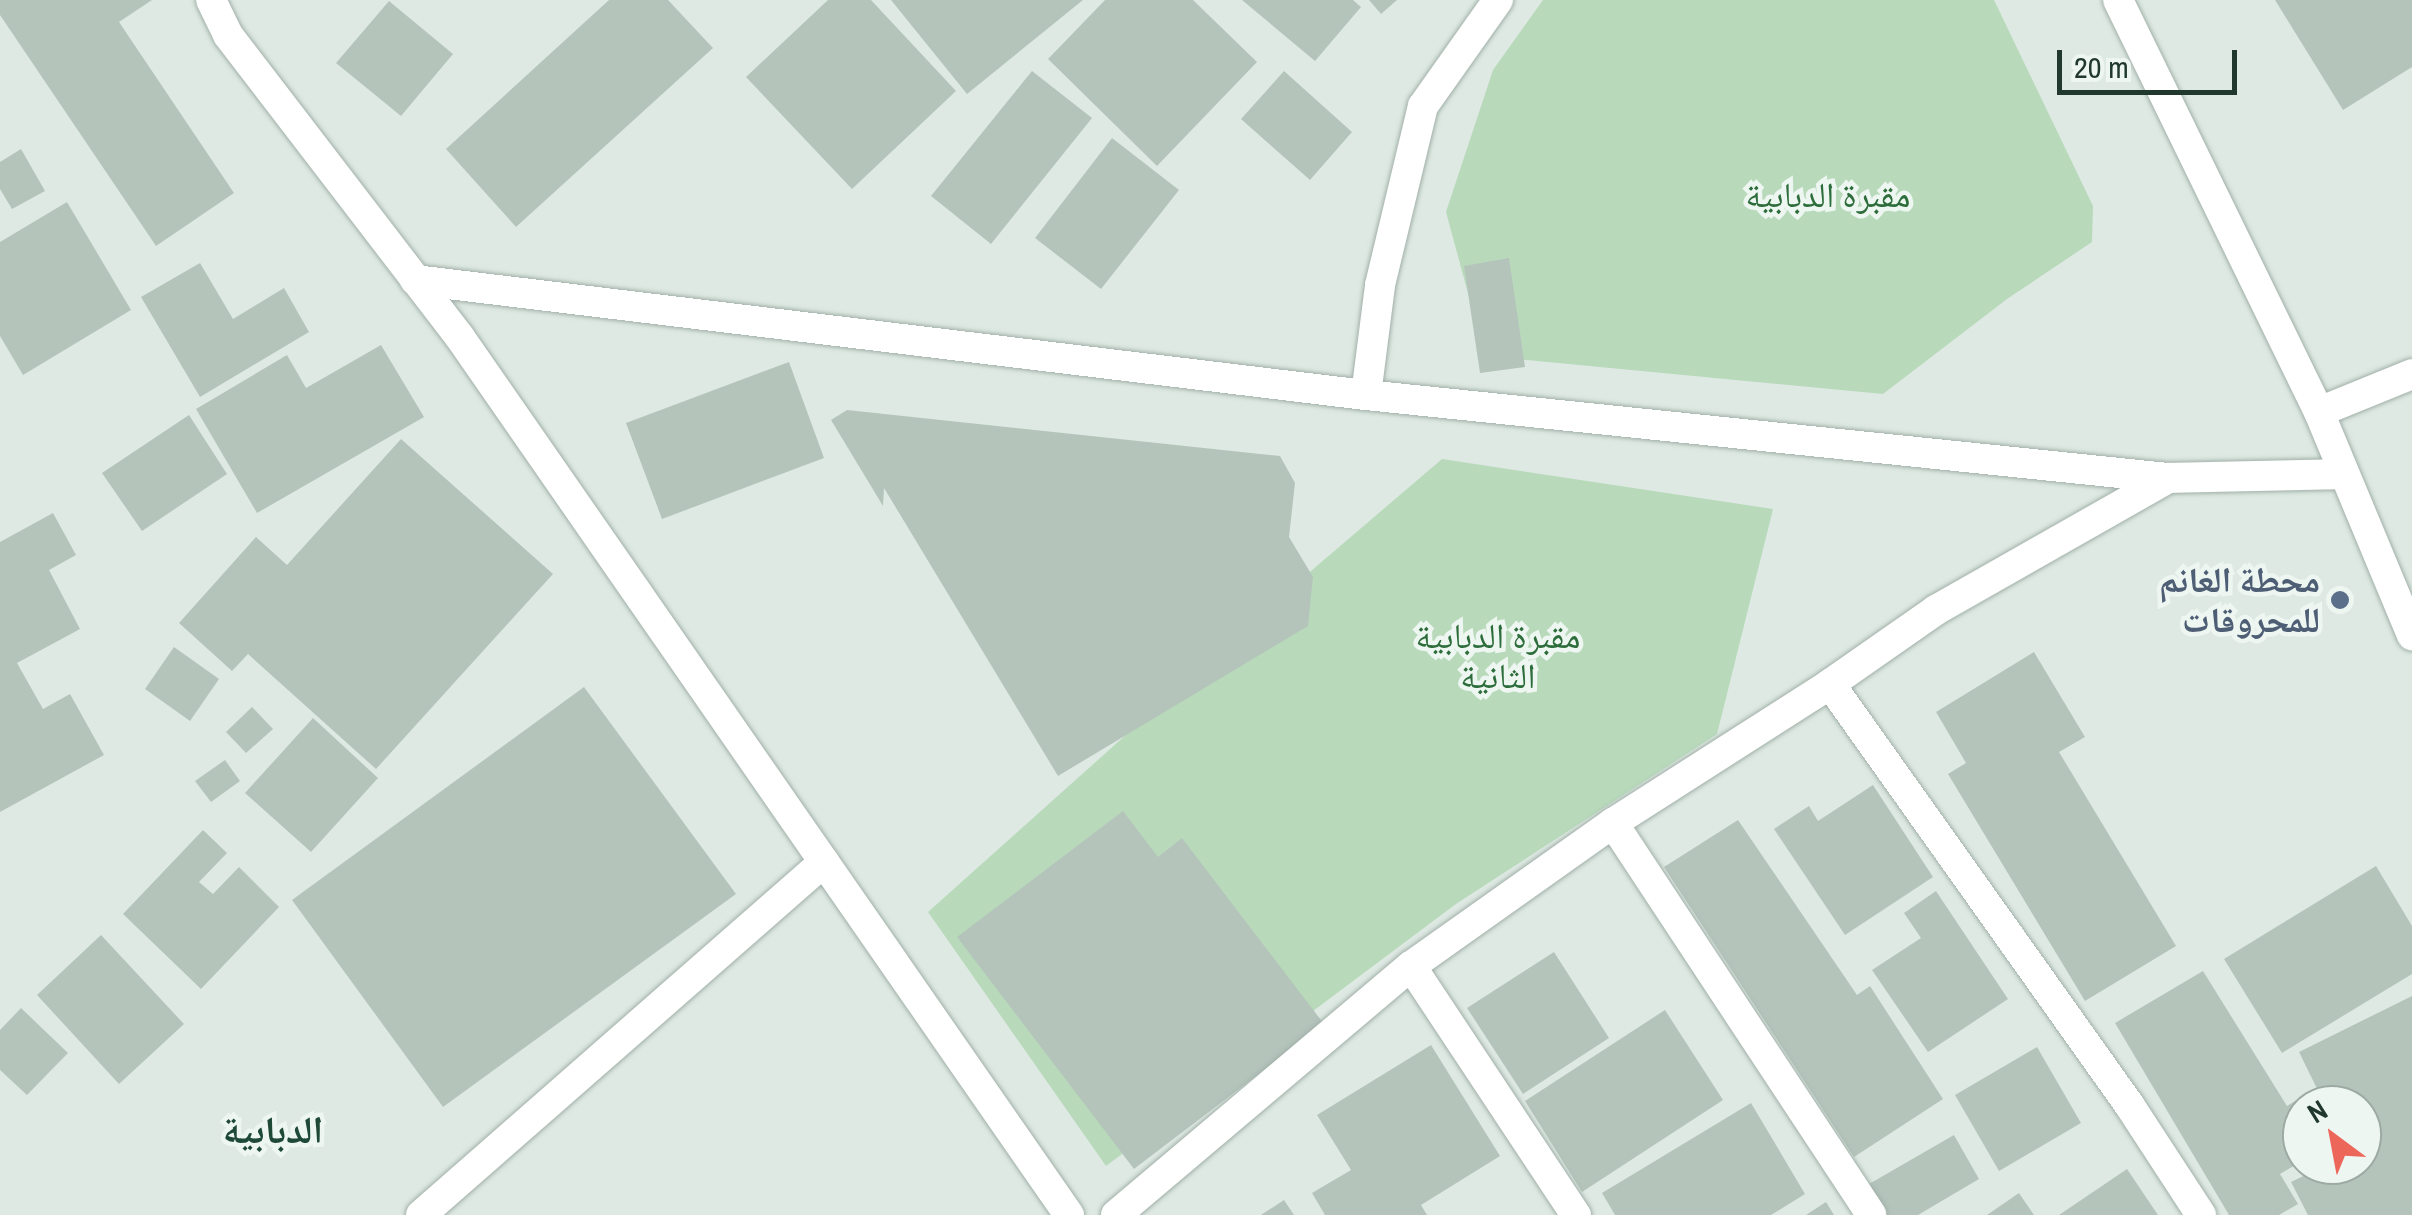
<!DOCTYPE html>
<html>
<head>
<meta charset="utf-8">
<style>
  body { margin:0 }
  #map { position:relative; width:2412px; height:1215px; overflow:hidden; background:#dee9e3; font-family:"Archivo Narrow","Noto Naskh Arabic",sans-serif }
  div>[style] { position:absolute }
  .green>* { inset:0; background:#b8dabb }
  .building>* { inset:0; background:#b4c4bb }
  .roads { filter:drop-shadow(0 0 2px #a1b0a9) drop-shadow(0 0 2px #a1b0a9) }
  .street>* { height:30px; margin:-15px; padding:0 15px; transform-origin:15px; border-radius:15px; background:#fff }
  .secondary>* { height:30px; margin:-15px; padding:0 15px; transform-origin:15px; border-radius:15px; background:#fff }
  .dots>* { width:28px; height:28px; translate:-50% -50%; box-sizing:border-box; border:5px solid #eef6f1; border-radius:50% }
  span { translate:-50% -50%; white-space:nowrap; text-align:center; line-height:1.15; -webkit-text-stroke:9px #eef6f1; paint-order:stroke }
  .park-label { font-size:35px; color:#2d6d3b }
  .service-label { font-size:35px; color:#4e5e75; font-weight:700 }
  .right { translate:-100% -50%; text-align:right }
  .neighbourhood-label { font-size:38px; color:#1e4937; font-weight:700 }
  .north { position:absolute; left:2282px; top:1085px; width:100px; height:100px; box-sizing:border-box; background:#eef6f1; border:2px solid #9caaa3; border-radius:50%; rotate:328deg; font-size:28px; font-weight:700; line-height:40px; text-align:center; color:#20382e }
  .north::after { content:''; display:block; margin:auto; width:35px; height:45px; background:#ec675a; clip-path:polygon(50% 0,100% 100%,50% 72%,0 100%) }
  .scale { position:absolute; left:2057px; top:50px; width:180px; height:45px; box-sizing:border-box; border:5px solid #20382e; border-top:0; padding-left:12px; font-size:30px; line-height:35px; white-space:nowrap; color:#20382e; -webkit-text-stroke:8px #eef6f1; paint-order:stroke }
</style>
</head>
<body>
<div id="map">
  <div class="green">
    <i style="clip-path:polygon(1543px 0,1994px 0,2093px 206px,2092px 242px,2007px 299px,1883px 394px,1485px 356px,1446px 212px,1493px 70px)"></i>
    <i style="clip-path:polygon(1442px 459px,1773px 509px,1717px 734px,1456px 904px,1106px 1166px,928px 912px,1270px 606px)"></i>
  </div>
  <div class="building">
    <i style="clip-path:polygon(0 0,152px 0,119px 22px,234px 193px,156px 246px,0 15px)"></i>
    <i style="clip-path:polygon(609px 0,668px 0,713px 48px,516px 227px,446px 149px)"></i>
    <i style="clip-path:polygon(828px 0,871px 0,956px 91px,852px 189px,746px 77px)"></i>
    <i style="clip-path:polygon(891px 0,1083px 0,967px 94px)"></i>
    <i style="clip-path:polygon(1105px 0,1193px 0,1257px 62px,1157px 166px,1048px 59px)"></i>
    <i style="clip-path:polygon(1242px 0,1353px 0,1361px 7px,1315px 61px)"></i>
    <i style="clip-path:polygon(1369px 0,1397px 0,1381px 14px)"></i>
    <i style="clip-path:polygon(2275px 0,2412px 0,2412px 67px,2343px 110px)"></i>
    <i style="clip-path:polygon(389px 1px,453px 54px,401px 116px,336px 63px)"></i>
    <i style="clip-path:polygon(1032px 71px,1092px 118px,991px 244px,931px 196px)"></i>
    <i style="clip-path:polygon(1284px 71px,1352px 132px,1310px 180px,1241px 119px)"></i>
    <i style="clip-path:polygon(1112px 138px,1179px 190px,1101px 289px,1035px 238px)"></i>
    <i style="clip-path:polygon(21px 149px,45px 191px,12px 209px,0 189px,0 162px)"></i>
    <i style="clip-path:polygon(67px 202px,131px 310px,23px 375px,0 336px,0 242px)"></i>
    <i style="clip-path:polygon(1509px 258px,1525px 367px,1480px 373px,1464px 266px)"></i>
    <i style="clip-path:polygon(200px 263px,233px 319px,284px 288px,309px 332px,200px 397px,141px 297px)"></i>
    <i style="clip-path:polygon(381px 345px,424px 417px,257px 513px,196px 409px,287px 355px,306px 388px)"></i>
    <i style="clip-path:polygon(789px 362px,824px 458px,662px 519px,626px 423px)"></i>
    <i style="clip-path:polygon(847px 410px,1280px 456px,1295px 483px,1289px 537px,1313px 577px,1308px 626px,1058px 776px,884px 488px,883px 506px,831px 420px)"></i>
    <i style="clip-path:polygon(189px 415px,227px 474px,142px 531px,102px 473px)"></i>
    <i style="clip-path:polygon(401px 439px,553px 574px,376px 769px,248px 654px,232px 671px,179px 623px,256px 537px,287px 565px)"></i>
    <i style="clip-path:polygon(53px 513px,76px 555px,49px 570px,80px 629px,17px 663px,43px 709px,70px 694px,104px 755px,0 812px,0 542px)"></i>
    <i style="clip-path:polygon(174px 647px,219px 679px,190px 721px,145px 689px)"></i>
    <i style="clip-path:polygon(2034px 652px,2085px 737px,2059px 752px,2176px 946px,2085px 1001px,1948px 774px,1966px 763px,1936px 712px)"></i>
    <i style="clip-path:polygon(584px 687px,736px 894px,443px 1107px,292px 900px)"></i>
    <i style="clip-path:polygon(252px 707px,273px 729px,246px 753px,226px 732px)"></i>
    <i style="clip-path:polygon(313px 718px,378px 778px,311px 852px,245px 793px)"></i>
    <i style="clip-path:polygon(225px 760px,240px 781px,211px 802px,195px 781px)"></i>
    <i style="clip-path:polygon(1873px 785px,1933px 877px,1845px 935px,1774px 829px,1809px 806px,1818px 821px)"></i>
    <i style="clip-path:polygon(1123px 811px,1158px 857px,1182px 838px,1324px 1024px,1134px 1169px,957px 937px)"></i>
    <i style="clip-path:polygon(1738px 820px,1857px 995px,1870px 986px,1943px 1099px,1854px 1157px,1664px 867px)"></i>
    <i style="clip-path:polygon(203px 830px,227px 853px,199px 882px,213px 894px,239px 867px,279px 907px,201px 989px,123px 914px)"></i>
    <i style="clip-path:polygon(2376px 866px,2412px 926px,2412px 974px,2282px 1053px,2224px 959px)"></i>
    <i style="clip-path:polygon(1936px 891px,2008px 999px,1928px 1052px,1872px 970px,1921px 938px,1904px 913px)"></i>
    <i style="clip-path:polygon(101px 935px,184px 1024px,119px 1084px,37px 995px)"></i>
    <i style="clip-path:polygon(1554px 952px,1609px 1038px,1523px 1094px,1467px 1008px)"></i>
    <i style="clip-path:polygon(2203px 971px,2287px 1106px,2300px 1098px,2304px 1105px,2302px 1161px,2280px 1174px,2298px 1204px,2279px 1215px,2229px 1215px,2115px 1023px)"></i>
    <i style="clip-path:polygon(2412px 996px,2412px 1215px,2308px 1215px,2291px 1182px,2326px 1165px,2362px 1165px,2362px 1105px,2325px 1105px,2299px 1052px)"></i>
    <i style="clip-path:polygon(21px 1008px,68px 1053px,27px 1095px,0 1070px,0 1030px)"></i>
    <i style="clip-path:polygon(1665px 1010px,1723px 1100px,1582px 1192px,1525px 1101px)"></i>
    <i style="clip-path:polygon(1431px 1045px,1500px 1156px,1421px 1205px,1427px 1215px,1325px 1215px,1312px 1193px,1351px 1170px,1317px 1115px)"></i>
    <i style="clip-path:polygon(2037px 1047px,2081px 1123px,1999px 1171px,1955px 1095px)"></i>
    <i style="clip-path:polygon(1751px 1103px,1805px 1194px,1771px 1215px,1615px 1215px,1602px 1193px)"></i>
    <i style="clip-path:polygon(1954px 1135px,1979px 1179px,1918px 1215px,1887px 1215px,1869px 1184px)"></i>
    <i style="clip-path:polygon(2127px 1169px,2158px 1215px,2059px 1215px)"></i>
    <i style="clip-path:polygon(2019px 1193px,2034px 1215px,1987px 1215px)"></i>
    <i style="clip-path:polygon(1284px 1200px,1294px 1215px,1261px 1215px)"></i>
    <i style="clip-path:polygon(1826px 1202px,1834px 1215px,1806px 1215px)"></i>
  </div>
  <div class="roads">
    <div class="street">
      <i style="left:211px;top:0;width:39px;rotate:64deg"></i>
      <i style="left:228px;top:35px;width:379px;rotate:52.5deg"></i>
      <i style="left:459px;top:336px;width:1070px;rotate:55.24deg"></i>
      <i style="left:415px;top:280px;width:958px;rotate:6.9deg"></i>
      <i style="left:1366px;top:395px;width:806px;rotate:5.91deg"></i>
      <i style="left:2168px;top:478px;width:176px;rotate:-1.3deg"></i>
      <i style="left:1366px;top:395px;width:111px;rotate:-82.7deg"></i>
      <i style="left:1380px;top:285px;width:184px;rotate:-76.5deg"></i>
      <i style="left:1423px;top:106px;width:130px;rotate:-54.7deg"></i>
      <i style="left:2319px;top:412px;width:100px;rotate:-22.2deg"></i>
      <i style="left:1830px;top:684px;width:518px;rotate:54.59deg"></i>
      <i style="left:2130px;top:1106px;width:130px;rotate:56.9deg"></i>
      <i style="left:1613px;top:823px;width:469px;rotate:56.6deg"></i>
      <i style="left:1411px;top:966px;width:299px;rotate:56.5deg"></i>
      <i style="left:421px;top:1215px;width:536px;rotate:-41.22deg"></i>
      <i style="left:1116px;top:1215px;width:386px;rotate:-40.2deg"></i>
      <i style="left:1411px;top:966px;width:247px;rotate:-35.3deg"></i>
      <i style="left:1613px;top:823px;width:258px;rotate:-32.6deg"></i>
      <i style="left:1830px;top:684px;width:129px;rotate:-34.9deg"></i>
      <i style="left:1936px;top:610px;width:267px;rotate:-29.6deg"></i>
    </div>
    <div class="secondary">
      <i style="left:2118px;top:0;width:458px;rotate:64deg"></i>
      <i style="left:2319px;top:412px;width:242px;rotate:67.4deg"></i>
    </div>
  </div>
  <div class="dots">
    <i style="left:2340px;top:600px;background:#5c6f8a"></i>
  </div>
  <div class="park-label">
    <span style="left:1828px;top:195px">مقبرة الدبابية</span>
    <span style="left:1498px;top:656px">مقبرة الدبابية<br>الثانية</span>
  </div>
  <div class="service-label">
    <span class="right" style="left:2320px;top:600px">محطة الغانم<br>للمحروقات</span>
  </div>
  <div class="neighbourhood-label">
    <span style="left:273px;top:1130px">الدبابية</span>
  </div>
  <div class="north">N</div>
  <div class="scale">20 m</div>
</div>
</body>
</html>
